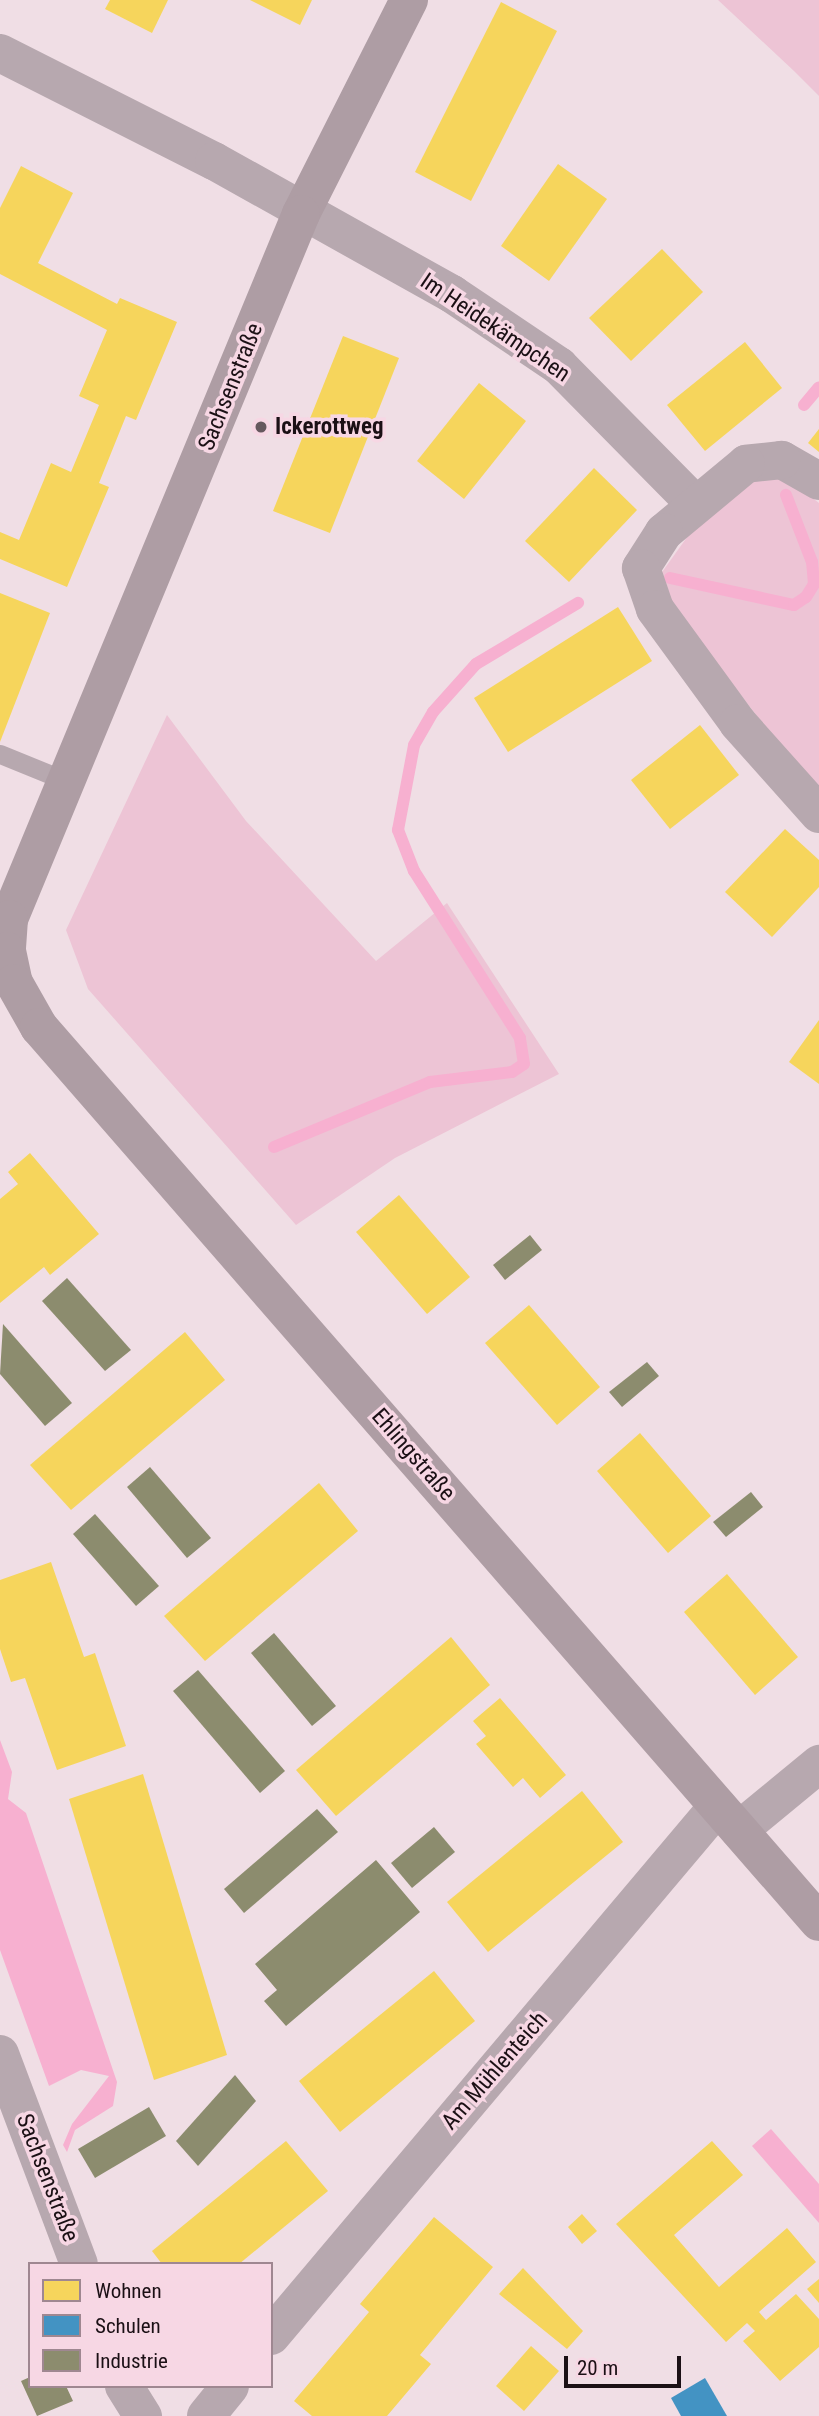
<!DOCTYPE html>
<html>
<head>
<meta charset="utf-8">
<style>
  body { margin:0 }
  #map { position:relative; width:819px; height:2416px; overflow:hidden; background:#f0dee5; font-family:"Roboto Condensed",sans-serif }
  div>[style] { position:absolute }
  .green>* { inset:0; background:#edc4d5 }
  .water>* { inset:0; background:#f7b0d0 }
  .homes>* { inset:0; background:#f6d55c }
  .schools>* { inset:0; background:#4393c3 }
  .industry>* { inset:0; background:#8c8c6e }
  .stream>* { height:12px; margin:-6px; padding:0 6px; transform-origin:6px; border-radius:6px; background:#f7b0d0 }
  .lane>* { height:19px; margin:-9.5px; padding:0 9.5px; transform-origin:9.5px; border-radius:9.5px; background:#b7a8af }
  .street>* { height:38px; margin:-19px; padding:0 19px; transform-origin:19px; border-radius:19px; background:#b7a8af }
  .secondary>* { height:38px; margin:-19px; padding:0 19px; transform-origin:19px; border-radius:19px; background:#ae9da4 }
  .dots>* { width:19px; height:19px; translate:-50% -50%; box-sizing:border-box; border:4px solid #f7d7e4; border-radius:50% }
  span { translate:-50% -50%; white-space:nowrap; text-align:center; line-height:1.15; -webkit-text-stroke:7px #f7d7e4; paint-order:stroke }
  .street-label { font-size:23px; color:#1b1015 }
  .poi-label { font-size:23px; color:#1b1015; font-weight:700 }
  .left { translate:0 -50%; text-align:left }
  .legend { position:absolute; left:28px; top:2262px; width:245px; height:126px; box-sizing:border-box; background:#f7d7e4; border:2px solid #9f8791; margin:0; padding:9px 12px; list-style:none; font-size:21px; color:#1b1015 }
  .legend li { display:flex; align-items:center; gap:14px; height:35px }
  .legend b { width:35px; border:2px solid #9f8791 }
  .scale { position:absolute; left:564px; top:2356px; width:117px; height:32px; box-sizing:border-box; border:4px solid #1b1015; border-top:0; padding-left:9px; font-size:21px; line-height:24px; white-space:nowrap; color:#1b1015; -webkit-text-stroke:5px #f7d7e4; paint-order:stroke }
</style>
</head>
<body>
<div id="map">
  <div class="green">
    <i style="clip-path:polygon(718px 0,819px 0,819px 96px,794px 71px)"></i>
    <i style="clip-path:polygon(765px 472px,788px 479px,819px 503px,819px 797px,664px 595px,660px 575px,690px 533px)"></i>
    <i style="clip-path:polygon(167px 715px,246px 821px,376px 961px,447px 903px,559px 1074px,395px 1158px,296px 1225px,88px 989px,66px 930px)"></i>
  </div>
  <div class="water">
    <i style="clip-path:polygon(0 1740px,12px 1772px,8px 1799px,26px 1813px,117px 2082px,113px 2106px,75px 2130px,67px 2152px,63px 2145px,72px 2124px,109px 2076px,81px 2070px,49px 2086px,0 1950px)"></i>
    <i style="clip-path:polygon(771px 2129px,819px 2184px,819px 2223px,752px 2146px)"></i>
  </div>
  <div class="homes">
    <i style="clip-path:polygon(110px 0,168px 0,152px 33px,105px 9px)"></i>
    <i style="clip-path:polygon(250px 0,312px 0,300px 25px)"></i>
    <i style="clip-path:polygon(501px 2px,557px 31px,471px 201px,415px 172px)"></i>
    <i style="clip-path:polygon(558px 164px,607px 199px,549px 281px,501px 246px)"></i>
    <i style="clip-path:polygon(21px 166px,73px 193px,38px 263px,117px 304px,120px 298px,177px 322px,136px 420px,126px 416px,99px 483px,109px 487px,67px 587px,0 559px,0 532px,19px 540px,51px 463px,71px 472px,99px 405px,79px 396px,107px 330px,0 274px,0 208px)"></i>
    <i style="clip-path:polygon(662px 249px,703px 292px,631px 361px,589px 318px)"></i>
    <i style="clip-path:polygon(343px 336px,399px 358px,330px 533px,273px 511px)"></i>
    <i style="clip-path:polygon(745px 342px,782px 388px,705px 451px,667px 405px)"></i>
    <i style="clip-path:polygon(479px 383px,526px 421px,464px 499px,417px 461px)"></i>
    <i style="clip-path:polygon(819px 429px,819px 452px,808px 443px)"></i>
    <i style="clip-path:polygon(594px 468px,637px 510px,569px 582px,525px 541px)"></i>
    <i style="clip-path:polygon(0 593px,50px 613px,0 742px)"></i>
    <i style="clip-path:polygon(618px 607px,652px 661px,508px 752px,474px 698px)"></i>
    <i style="clip-path:polygon(700px 725px,739px 775px,670px 829px,631px 780px)"></i>
    <i style="clip-path:polygon(785px 829px,819px 860px,819px 887px,772px 937px,725px 892px)"></i>
    <i style="clip-path:polygon(819px 1020px,819px 1084px,789px 1062px)"></i>
    <i style="clip-path:polygon(30px 1153px,99px 1234px,50px 1275px,44px 1267px,0 1303px,0 1199px,18px 1184px,8px 1172px)"></i>
    <i style="clip-path:polygon(399px 1195px,470px 1277px,427px 1314px,356px 1232px)"></i>
    <i style="clip-path:polygon(529px 1305px,600px 1387px,557px 1425px,485px 1343px)"></i>
    <i style="clip-path:polygon(185px 1332px,225px 1380px,71px 1510px,30px 1465px)"></i>
    <i style="clip-path:polygon(640px 1433px,711px 1516px,668px 1553px,597px 1471px)"></i>
    <i style="clip-path:polygon(319px 1483px,358px 1531px,205px 1661px,164px 1616px)"></i>
    <i style="clip-path:polygon(51px 1562px,84px 1657px,95px 1653px,126px 1746px,57px 1770px,25px 1678px,11px 1682px,0 1649px,0 1580px)"></i>
    <i style="clip-path:polygon(727px 1574px,798px 1657px,755px 1695px,684px 1612px)"></i>
    <i style="clip-path:polygon(451px 1637px,490px 1685px,336px 1816px,296px 1770px)"></i>
    <i style="clip-path:polygon(500px 1698px,566px 1775px,540px 1798px,523px 1778px,513px 1787px,476px 1744px,486px 1736px,473px 1721px)"></i>
    <i style="clip-path:polygon(143px 1774px,227px 2055px,154px 2080px,69px 1799px)"></i>
    <i style="clip-path:polygon(582px 1791px,623px 1842px,488px 1952px,447px 1902px)"></i>
    <i style="clip-path:polygon(434px 1971px,475px 2021px,340px 2132px,299px 2081px)"></i>
    <i style="clip-path:polygon(286px 2141px,328px 2191px,239px 2264px,162px 2264px,152px 2251px)"></i>
    <i style="clip-path:polygon(712px 2141px,743px 2175px,674px 2235px,719px 2287px,787px 2228px,816px 2262px,759px 2312px,766px 2320px,796px 2294px,819px 2319px,819px 2347px,780px 2381px,743px 2341px,755px 2331px,747px 2323px,726px 2342px,616px 2224px)"></i>
    <i style="clip-path:polygon(582px 2214px,597px 2231px,582px 2244px,568px 2227px)"></i>
    <i style="clip-path:polygon(434px 2217px,493px 2267px,420px 2355px,431px 2364px,387px 2416px,312px 2416px,294px 2401px,369px 2312px,360px 2304px)"></i>
    <i style="clip-path:polygon(523px 2268px,583px 2331px,567px 2349px,499px 2294px)"></i>
    <i style="clip-path:polygon(819px 2279px,819px 2303px,807px 2289px)"></i>
    <i style="clip-path:polygon(531px 2346px,559px 2371px,524px 2411px,496px 2386px)"></i>
  </div>
  <div class="schools">
    <i style="clip-path:polygon(705px 2378px,727px 2416px,681px 2416px,671px 2398px)"></i>
  </div>
  <div class="industry">
    <i style="clip-path:polygon(530px 1235px,542px 1250px,505px 1280px,493px 1265px)"></i>
    <i style="clip-path:polygon(67px 1278px,131px 1350px,105px 1371px,42px 1301px)"></i>
    <i style="clip-path:polygon(3px 1324px,72px 1403px,45px 1426px,0 1374px)"></i>
    <i style="clip-path:polygon(647px 1362px,659px 1376px,622px 1407px,609px 1392px)"></i>
    <i style="clip-path:polygon(150px 1467px,211px 1538px,187px 1558px,127px 1487px)"></i>
    <i style="clip-path:polygon(751px 1492px,763px 1507px,726px 1537px,713px 1522px)"></i>
    <i style="clip-path:polygon(95px 1514px,159px 1586px,136px 1606px,73px 1534px)"></i>
    <i style="clip-path:polygon(274px 1633px,336px 1706px,312px 1726px,251px 1653px)"></i>
    <i style="clip-path:polygon(198px 1670px,285px 1771px,260px 1793px,173px 1691px)"></i>
    <i style="clip-path:polygon(317px 1809px,338px 1832px,244px 1913px,224px 1889px)"></i>
    <i style="clip-path:polygon(434px 1827px,455px 1852px,412px 1888px,391px 1863px)"></i>
    <i style="clip-path:polygon(376px 1860px,420px 1912px,286px 2026px,264px 2001px,277px 1990px,255px 1964px)"></i>
    <i style="clip-path:polygon(235px 2075px,256px 2101px,198px 2166px,176px 2141px)"></i>
    <i style="clip-path:polygon(149px 2107px,166px 2136px,95px 2178px,78px 2149px)"></i>
    <i style="clip-path:polygon(30px 2377px,30px 2386px,66px 2386px,73px 2401px,37px 2416px,21px 2381px)"></i>
  </div>
  <div class="stream">
    <i style="left:804px;top:405px;width:23px;rotate:-50deg"></i>
    <i style="left:670px;top:578px;width:127px;rotate:12.3deg"></i>
    <i style="left:794px;top:605px;width:14px;rotate:-34deg"></i>
    <i style="left:806px;top:597px;width:15px;rotate:-58deg"></i>
    <i style="left:814px;top:584px;width:22px;rotate:-95deg"></i>
    <i style="left:812px;top:562px;width:72px;rotate:-111.2deg"></i>
    <i style="left:274px;top:1147px;width:169px;rotate:-22.6deg"></i>
    <i style="left:430px;top:1082px;width:83px;rotate:-7deg"></i>
    <i style="left:512px;top:1072px;width:14px;rotate:-34deg"></i>
    <i style="left:524px;top:1064px;width:26px;rotate:-99deg"></i>
    <i style="left:520px;top:1038px;width:198px;rotate:-122.4deg"></i>
    <i style="left:414px;top:871px;width:44px;rotate:-111.3deg"></i>
    <i style="left:398px;top:830px;width:86px;rotate:-79.3deg"></i>
    <i style="left:414px;top:745px;width:38px;rotate:-60deg"></i>
    <i style="left:433px;top:712px;width:64px;rotate:-48.1deg"></i>
    <i style="left:476px;top:664px;width:119px;rotate:-30.9deg"></i>
  </div>
  <div class="lane">
    <i style="left:0;top:754px;width:71px;rotate:22.2deg"></i>
  </div>
  <div class="street">
    <i style="left:0;top:53px;width:240px;rotate:26.8deg"></i>
    <i style="left:214px;top:161px;width:273px;rotate:29.2deg"></i>
    <i style="left:452px;top:294px;width:129px;rotate:33.9deg"></i>
    <i style="left:559px;top:366px;width:194px;rotate:45.4deg"></i>
    <i style="left:819px;top:481px;width:43px;rotate:-150.4deg"></i>
    <i style="left:782px;top:460px;width:36px;rotate:174deg"></i>
    <i style="left:746px;top:464px;width:107px;rotate:140.3deg"></i>
    <i style="left:664px;top:532px;width:43px;rotate:122.6deg"></i>
    <i style="left:641px;top:568px;width:43px;rotate:71.1deg"></i>
    <i style="left:655px;top:609px;width:141px;rotate:53.9deg"></i>
    <i style="left:738px;top:723px;width:122px;rotate:48.3deg"></i>
    <i style="left:739px;top:1830px;width:104px;rotate:-39.5deg"></i>
    <i style="left:0;top:2054px;width:224px;rotate:69.4deg"></i>
    <i style="left:271px;top:2336px;width:693px;rotate:-49.86deg"></i>
    <i style="left:124px;top:2386px;width:36px;rotate:58deg"></i>
    <i style="left:206px;top:2416px;width:38px;rotate:-51deg"></i>
  </div>
  <div class="secondary">
    <i style="left:409px;top:0;width:240px;rotate:116.8deg"></i>
    <i style="left:301px;top:214px;width:763px;rotate:112.5deg"></i>
    <i style="left:9px;top:919px;width:32px;rotate:94deg"></i>
    <i style="left:7px;top:951px;width:33px;rotate:78deg"></i>
    <i style="left:14px;top:983px;width:51px;rotate:60.4deg"></i>
    <i style="left:39px;top:1027px;width:1187px;rotate:48.93deg"></i>
  </div>
  <div class="dots">
    <i style="left:261px;top:427px;background:#66585e"></i>
  </div>
  <div class="street-label">
    <span style="left:495px;top:328px;rotate:34deg">Im Heidekämpchen</span>
    <span style="left:231px;top:387px;rotate:-68deg">Sachsenstraße</span>
    <span style="left:413px;top:1455px;rotate:49deg">Ehlingstraße</span>
    <span style="left:495px;top:2071px;rotate:-49deg">Am Mühlenteich</span>
    <span style="left:47px;top:2178px;rotate:69deg">Sachsenstraße</span>
  </div>
  <div class="poi-label">
    <span class="left" style="left:275px;top:427px">Ickerottweg</span>
  </div>
  <ul class="legend">
  <li><b style="height:19px;background:#f6d55c"></b>Wohnen</li>
  <li><b style="height:19px;background:#4393c3"></b>Schulen</li>
  <li><b style="height:19px;background:#8c8c6e"></b>Industrie</li>
  </ul>
  <div class="scale">20 m</div>
</div>
</body>
</html>
